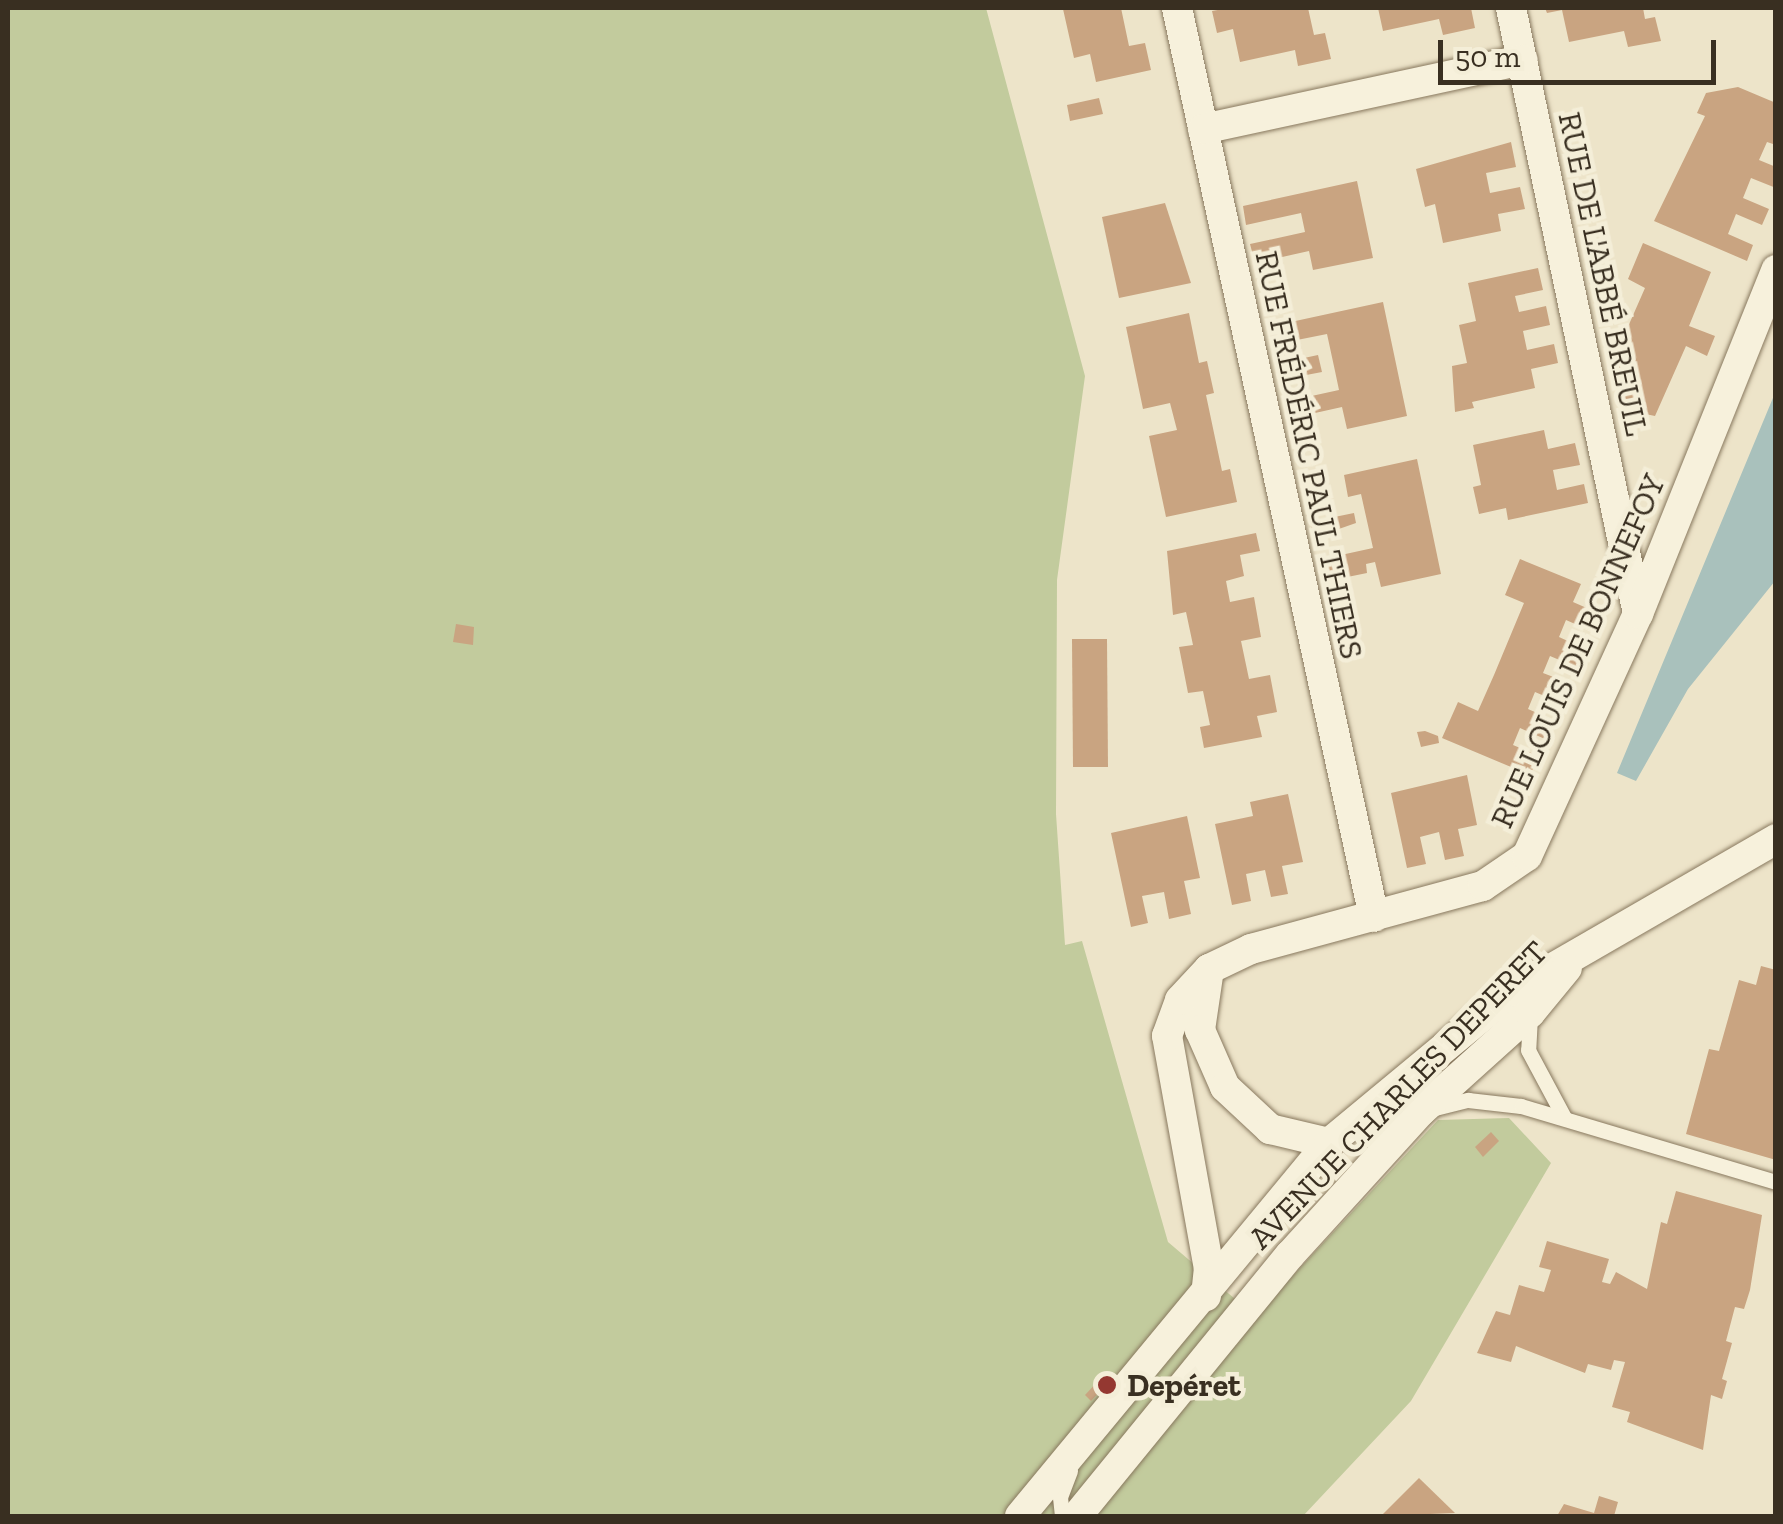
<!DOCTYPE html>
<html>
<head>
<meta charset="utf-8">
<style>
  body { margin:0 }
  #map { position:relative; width:1783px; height:1524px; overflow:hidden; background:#ede4c9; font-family:"Zilla Slab",serif }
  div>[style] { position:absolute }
  .green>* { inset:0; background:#c2cb9d }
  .water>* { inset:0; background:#a9c1bc }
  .building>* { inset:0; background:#c9a481 }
  .roads { filter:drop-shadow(0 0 2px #88785e) drop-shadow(0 0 2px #88785e) }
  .service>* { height:15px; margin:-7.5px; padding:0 7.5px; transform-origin:7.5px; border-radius:7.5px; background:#f7f1dc }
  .minor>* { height:30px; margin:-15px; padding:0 15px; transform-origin:15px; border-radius:15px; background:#f7f1dc }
  .dots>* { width:28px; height:28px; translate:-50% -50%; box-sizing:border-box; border:5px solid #f4eed8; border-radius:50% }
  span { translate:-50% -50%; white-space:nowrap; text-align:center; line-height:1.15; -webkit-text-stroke:9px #f4eed8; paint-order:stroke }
  .street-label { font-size:32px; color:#392f21 }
  .poi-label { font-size:32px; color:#392f21; font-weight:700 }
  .left { translate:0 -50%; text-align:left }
  .frame { position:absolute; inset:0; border:10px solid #392f21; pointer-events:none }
  .scale { position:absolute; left:1438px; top:40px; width:278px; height:45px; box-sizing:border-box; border:5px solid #392f21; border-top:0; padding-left:12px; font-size:30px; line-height:35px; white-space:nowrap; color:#392f21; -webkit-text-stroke:8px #f4eed8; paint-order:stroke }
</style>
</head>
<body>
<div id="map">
  <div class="green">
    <i style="clip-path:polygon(8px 8px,986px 8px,1085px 376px,1057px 580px,1056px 814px,1065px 945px,1082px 941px,1168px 1242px,1255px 1316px,1438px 1120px,1509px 1118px,1551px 1163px,1411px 1401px,1303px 1516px,8px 1516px)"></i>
  </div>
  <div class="water">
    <i style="clip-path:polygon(1775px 393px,1775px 581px,1688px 689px,1636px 781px,1617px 773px)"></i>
  </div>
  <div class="building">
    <i style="clip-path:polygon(1121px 8px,1129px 46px,1145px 43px,1151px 70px,1096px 82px,1090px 54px,1074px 58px,1063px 9px)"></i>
    <i style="clip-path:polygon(1229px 8px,1308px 8px,1314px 35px,1325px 33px,1331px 59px,1298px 66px,1295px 50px,1240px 62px,1233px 29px,1217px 33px,1212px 11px)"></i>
    <i style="clip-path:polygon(1378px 8px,1471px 8px,1475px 28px,1443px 35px,1439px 19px,1383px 31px)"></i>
    <i style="clip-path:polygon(1545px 8px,1643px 8px,1645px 19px,1655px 17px,1661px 41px,1628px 47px,1624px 31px,1569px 42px,1562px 10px,1547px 13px)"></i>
    <i style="clip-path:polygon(1738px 87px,1776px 103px,1776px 145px,1767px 142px,1759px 160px,1776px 167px,1776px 188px,1751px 178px,1743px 198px,1769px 209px,1762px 225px,1736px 214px,1728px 234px,1753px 245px,1747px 261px,1654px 221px,1705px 116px,1697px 113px,1706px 93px)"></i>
    <i style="clip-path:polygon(1099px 98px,1103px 114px,1070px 121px,1067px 105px)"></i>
    <i style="clip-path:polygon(1511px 142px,1516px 167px,1486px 173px,1490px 193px,1520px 187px,1525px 209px,1498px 214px,1501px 231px,1443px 243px,1435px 204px,1425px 207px,1416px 169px)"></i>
    <i style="clip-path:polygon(1357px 181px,1373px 258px,1313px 270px,1309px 251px,1255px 263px,1250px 244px,1305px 232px,1301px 213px,1246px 225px,1243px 206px)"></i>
    <i style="clip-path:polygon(1165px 203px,1191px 283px,1119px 298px,1102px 217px)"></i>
    <i style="clip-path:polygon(1643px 243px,1711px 272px,1689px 326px,1715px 336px,1707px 356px,1686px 346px,1655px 416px,1626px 410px,1612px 363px,1645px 288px,1628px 279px)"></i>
    <i style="clip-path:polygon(1538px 268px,1543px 290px,1515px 296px,1519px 312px,1546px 306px,1550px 325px,1523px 331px,1527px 350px,1554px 344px,1558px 363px,1531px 369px,1535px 388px,1472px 402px,1474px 408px,1455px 412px,1452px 366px,1467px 363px,1459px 325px,1476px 321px,1468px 283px)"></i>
    <i style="clip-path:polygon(1383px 302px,1407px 416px,1347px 429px,1342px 407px,1288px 419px,1284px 402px,1339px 390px,1335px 371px,1327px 334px,1272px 345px,1268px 327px)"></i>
    <i style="clip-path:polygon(1189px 313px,1199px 363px,1207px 361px,1214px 393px,1206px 395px,1222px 471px,1230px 469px,1237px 502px,1166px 517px,1149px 436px,1177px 430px,1170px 403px,1143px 409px,1126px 327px)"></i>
    <i style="clip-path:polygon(1318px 355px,1322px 372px,1280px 380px,1276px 364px)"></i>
    <i style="clip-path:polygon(1544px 430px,1548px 449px,1575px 443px,1580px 465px,1553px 470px,1557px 490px,1584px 484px,1588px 503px,1508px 520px,1506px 508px,1479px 514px,1473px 487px,1481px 485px,1473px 445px)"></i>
    <i style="clip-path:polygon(1417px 459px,1441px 574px,1381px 587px,1375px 562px,1366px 564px,1367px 573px,1323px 582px,1318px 560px,1373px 548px,1361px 494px,1348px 497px,1344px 475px)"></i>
    <i style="clip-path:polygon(1354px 513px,1356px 523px,1313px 538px,1310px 522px)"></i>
    <i style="clip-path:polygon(1256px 533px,1260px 551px,1240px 555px,1244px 576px,1226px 581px,1230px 602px,1254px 597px,1261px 637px,1241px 641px,1249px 679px,1270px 675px,1277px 712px,1257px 716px,1262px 737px,1204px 748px,1200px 727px,1210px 725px,1203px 691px,1188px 693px,1179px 647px,1193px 645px,1186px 612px,1173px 615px,1167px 551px)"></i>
    <i style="clip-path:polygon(1520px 559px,1581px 584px,1573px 602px,1598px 613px,1591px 631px,1566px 620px,1559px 637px,1583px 648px,1576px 667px,1550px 656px,1543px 673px,1569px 683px,1561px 703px,1535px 692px,1528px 709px,1553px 720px,1545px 739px,1520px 728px,1513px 745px,1539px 756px,1530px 775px,1442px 738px,1458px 702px,1478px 711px,1494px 675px,1524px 603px,1505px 595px)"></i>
    <i style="clip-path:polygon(456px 624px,474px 627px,473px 645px,453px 642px)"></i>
    <i style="clip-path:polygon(1072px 639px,1107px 639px,1108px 767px,1073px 767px)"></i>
    <i style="clip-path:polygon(1425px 731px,1438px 736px,1439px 743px,1421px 747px,1417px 732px)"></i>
    <i style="clip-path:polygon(1467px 775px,1477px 825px,1458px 829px,1464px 856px,1445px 860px,1439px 832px,1420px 837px,1426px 864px,1407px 868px,1391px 793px)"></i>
    <i style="clip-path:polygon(1288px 794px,1303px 862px,1282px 866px,1288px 894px,1271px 897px,1265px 870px,1246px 874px,1251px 901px,1232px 905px,1215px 824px,1253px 816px,1250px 802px)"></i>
    <i style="clip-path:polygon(1187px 816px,1200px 878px,1184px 881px,1191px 914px,1169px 919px,1164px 892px,1142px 896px,1148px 923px,1131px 927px,1111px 833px)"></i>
    <i style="clip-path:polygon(1761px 966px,1776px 970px,1776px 1160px,1686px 1134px,1709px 1049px,1719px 1051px,1739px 980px,1756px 985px)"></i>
    <i style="clip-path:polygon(1491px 1132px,1499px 1141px,1483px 1157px,1475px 1147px)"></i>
    <i style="clip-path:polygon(1676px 1191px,1762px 1215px,1750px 1290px,1744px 1309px,1735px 1307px,1726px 1341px,1732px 1343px,1722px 1379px,1727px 1381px,1722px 1399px,1711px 1395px,1703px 1450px,1627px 1422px,1630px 1412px,1612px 1407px,1625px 1362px,1614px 1360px,1611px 1370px,1588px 1364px,1585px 1373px,1516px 1346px,1511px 1362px,1477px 1353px,1496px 1311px,1510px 1315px,1519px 1285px,1544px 1292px,1551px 1270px,1539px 1267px,1547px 1241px,1609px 1259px,1602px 1282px,1610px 1284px,1616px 1272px,1647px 1289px,1661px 1222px,1667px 1224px)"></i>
    <i style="clip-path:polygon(1099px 1380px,1105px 1386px,1091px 1401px,1085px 1395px)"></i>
    <i style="clip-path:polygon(1419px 1478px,1455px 1513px,1381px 1516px)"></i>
    <i style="clip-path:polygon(1599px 1496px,1618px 1502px,1614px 1516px,1557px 1516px,1564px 1504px,1594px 1513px)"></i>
  </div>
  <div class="roads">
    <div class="service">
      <i style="left:1530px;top:1016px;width:34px;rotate:93deg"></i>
      <i style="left:1528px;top:1050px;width:76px;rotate:61.8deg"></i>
      <i style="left:1435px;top:1108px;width:34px;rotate:-14deg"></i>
      <i style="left:1468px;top:1100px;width:53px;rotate:6.5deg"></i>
      <i style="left:1521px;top:1106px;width:266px;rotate:16.6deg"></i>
      <i style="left:1062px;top:1516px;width:19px;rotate:-96deg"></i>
      <i style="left:1060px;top:1497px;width:28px;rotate:-69deg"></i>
    </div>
    <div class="minor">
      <i style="left:1177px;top:8px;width:930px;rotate:77.77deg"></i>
      <i style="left:1511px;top:8px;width:619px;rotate:78.16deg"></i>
      <i style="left:1203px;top:129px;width:327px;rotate:-12.2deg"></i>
      <i style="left:1209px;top:969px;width:62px;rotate:98.4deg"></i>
      <i style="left:1200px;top:1030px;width:62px;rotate:66.3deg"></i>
      <i style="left:1225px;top:1087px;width:62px;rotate:43deg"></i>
      <i style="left:1270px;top:1129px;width:61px;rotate:13.3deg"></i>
      <i style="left:1206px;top:1296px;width:27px;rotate:-84deg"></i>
      <i style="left:1209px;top:1269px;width:237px;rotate:-100.2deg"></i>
      <i style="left:1167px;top:1036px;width:38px;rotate:-70deg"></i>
      <i style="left:1180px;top:1000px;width:42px;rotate:-46.9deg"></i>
      <i style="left:1209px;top:969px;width:47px;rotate:-25.5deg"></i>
      <i style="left:1251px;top:949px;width:240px;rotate:-15.2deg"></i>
      <i style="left:1483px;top:886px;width:53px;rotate:-34.3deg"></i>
      <i style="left:1527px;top:856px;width:266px;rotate:-65.4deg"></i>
      <i style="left:1638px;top:614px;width:371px;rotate:-68.1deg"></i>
      <i style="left:1020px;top:1516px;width:484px;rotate:-50.4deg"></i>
      <i style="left:1329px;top:1143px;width:239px;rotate:-39.6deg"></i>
      <i style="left:1513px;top:991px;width:304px;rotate:-30deg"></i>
      <i style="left:1077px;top:1516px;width:337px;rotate:-50.8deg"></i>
      <i style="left:1290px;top:1255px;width:195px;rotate:-47.7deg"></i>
      <i style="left:1421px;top:1111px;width:147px;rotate:-42deg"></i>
      <i style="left:1530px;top:1013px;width:58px;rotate:-50.6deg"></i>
    </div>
  </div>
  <div class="dots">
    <i style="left:1107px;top:1385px;background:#943831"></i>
  </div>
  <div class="street-label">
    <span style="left:1603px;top:274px;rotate:78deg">RUE DE L'ABBÉ BREUIL</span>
    <span style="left:1309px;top:455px;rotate:78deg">RUE FRÉDÉRIC PAUL THIERS</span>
    <span style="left:1578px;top:651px;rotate:-66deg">RUE LOUIS DE BONNEFOY</span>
    <span style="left:1398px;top:1095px;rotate:-46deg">AVENUE CHARLES DEPERET</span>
  </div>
  <div class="poi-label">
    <span class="left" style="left:1127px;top:1385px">Depéret</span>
  </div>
  <div class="frame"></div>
  <div class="scale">50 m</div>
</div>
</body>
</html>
